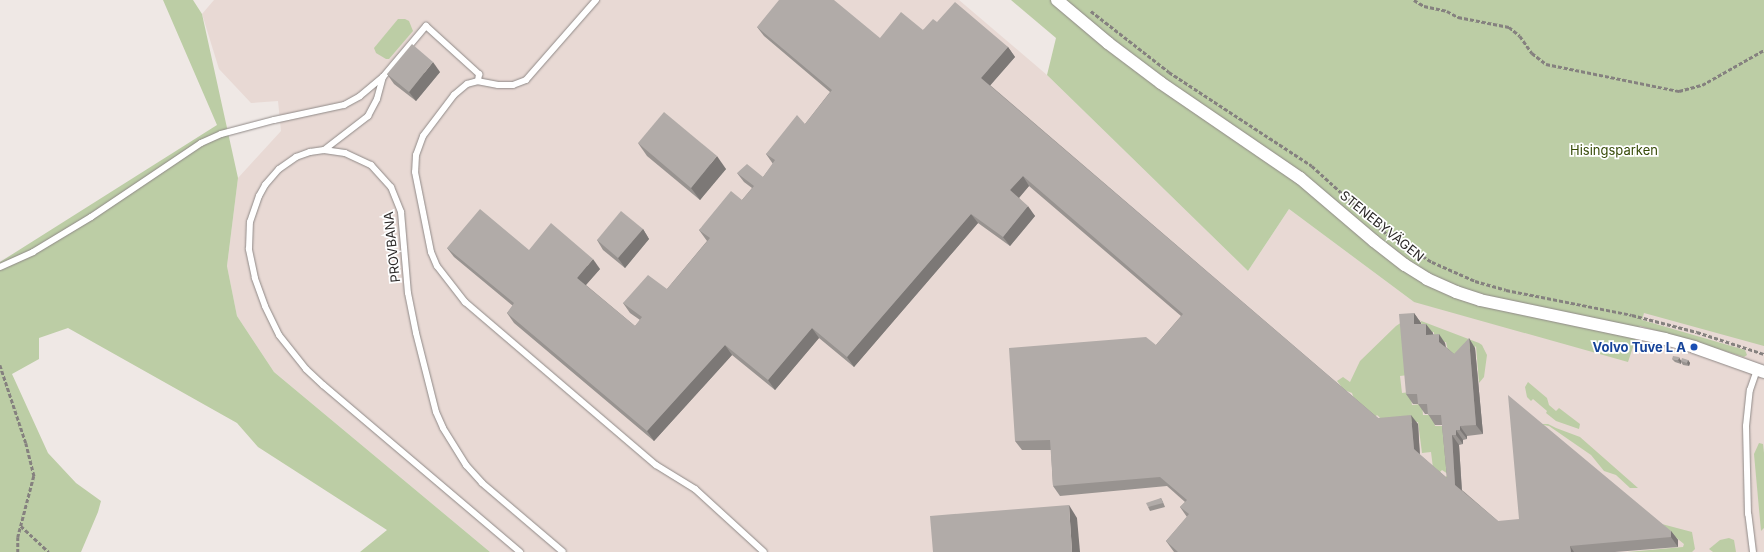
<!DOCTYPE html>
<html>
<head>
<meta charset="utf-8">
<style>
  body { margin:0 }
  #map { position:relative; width:1764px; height:552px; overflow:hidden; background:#efe8e5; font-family:Inter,sans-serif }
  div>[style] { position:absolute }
  .built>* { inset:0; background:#e8d9d4 }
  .green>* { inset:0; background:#bccda5 }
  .path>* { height:2.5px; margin-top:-1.25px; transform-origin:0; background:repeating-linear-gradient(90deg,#85817f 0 4px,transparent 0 6px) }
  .roads { filter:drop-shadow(0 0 1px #8f8987) drop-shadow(0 0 1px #8f8987) }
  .lane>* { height:6px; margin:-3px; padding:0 3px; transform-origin:3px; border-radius:3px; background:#fff }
  .street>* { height:12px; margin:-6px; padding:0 6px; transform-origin:6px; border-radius:6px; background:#fff }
  .wall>* { inset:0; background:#989390 }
  .shaded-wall>* { inset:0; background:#7c7876 }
  .building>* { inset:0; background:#b1aba8 }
  .dots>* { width:11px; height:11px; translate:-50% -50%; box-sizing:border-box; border:2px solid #fff; border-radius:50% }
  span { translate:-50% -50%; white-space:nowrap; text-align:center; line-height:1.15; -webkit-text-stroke:3.5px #fff; paint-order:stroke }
  .park-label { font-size:13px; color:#364a07 }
  .street-label { font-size:13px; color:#2c2928 }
  .transit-label { font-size:13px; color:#164399; font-weight:700 }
  .right { translate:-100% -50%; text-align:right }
</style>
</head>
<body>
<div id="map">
  <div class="built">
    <i style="clip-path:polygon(214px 0,959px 0,1047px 75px,1248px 271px,1289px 209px,1414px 302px,1682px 197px,1764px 139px,1764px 552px,490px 552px,274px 372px,237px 316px,227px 266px,238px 178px,281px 131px,278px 101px,251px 103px,219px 69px,202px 14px)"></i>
  </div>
  <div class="green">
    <i style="clip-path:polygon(163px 0,193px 0,202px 14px,238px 178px,227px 266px,237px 316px,274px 372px,490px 552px,360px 552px,387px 530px,258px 447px,237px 423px,68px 328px,39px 338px,39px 359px,12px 374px,48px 453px,76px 483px,101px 501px,98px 512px,81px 552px,0 552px,0 262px,217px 125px)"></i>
    <i style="clip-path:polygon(1011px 0,1764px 0,1764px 346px,1644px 313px,1642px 320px,1745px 350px,1747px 355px,1744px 357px,1692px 341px,1640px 326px,1628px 362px,1414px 302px,1289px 209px,1248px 271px,1047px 75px,1056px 38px)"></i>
    <i style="clip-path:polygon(398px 19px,405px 19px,409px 21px,413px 31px,389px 59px,386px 59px,376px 53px,374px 48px)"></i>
    <i style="clip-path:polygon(1416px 319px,1479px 343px,1482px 345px,1487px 355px,1484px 377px,1479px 383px,1476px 346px,1461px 362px,1448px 351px,1446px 342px,1434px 343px,1434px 332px,1422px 333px,1421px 321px,1406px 324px,1408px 375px,1400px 376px,1402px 393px,1410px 392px,1412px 405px,1422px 404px,1423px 415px,1433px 415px,1435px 426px,1447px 426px,1452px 484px,1445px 478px,1448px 474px,1442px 470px,1439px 473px,1433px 468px,1431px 452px,1422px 453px,1418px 422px,1388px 425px,1377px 415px,1375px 417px,1354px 399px,1352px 393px,1339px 388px,1341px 386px,1337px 381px,1343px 377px,1350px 382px,1360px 361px,1396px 326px,1402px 322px)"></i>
    <i style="clip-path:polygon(1528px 382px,1547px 398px,1549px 405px,1556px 411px,1559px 408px,1580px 424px,1579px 429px,1556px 421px,1546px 413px,1547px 411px,1533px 399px,1531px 401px,1527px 397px,1525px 387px)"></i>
    <i style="clip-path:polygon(1538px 424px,1548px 424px,1556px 428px,1580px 437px,1638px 488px,1630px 488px,1616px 475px,1604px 471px,1591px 455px,1549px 426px)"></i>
    <i style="clip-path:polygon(1759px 443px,1763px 444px,1764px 453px,1764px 528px,1761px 531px,1754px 454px)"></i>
    <i style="clip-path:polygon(1658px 523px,1692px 532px,1695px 549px,1692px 552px,1627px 552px,1683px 547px,1684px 544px)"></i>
    <i style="clip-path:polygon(1729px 538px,1734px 540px,1736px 552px,1713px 552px,1709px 549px,1720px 540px)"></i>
  </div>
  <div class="path">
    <i style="left:1414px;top:0;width:12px;rotate:31deg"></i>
    <i style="left:1424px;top:6px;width:24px;rotate:12deg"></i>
    <i style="left:1447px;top:11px;width:13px;rotate:29deg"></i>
    <i style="left:1458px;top:17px;width:52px;rotate:11.1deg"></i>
    <i style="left:1509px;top:27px;width:14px;rotate:39deg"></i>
    <i style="left:1520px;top:36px;width:21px;rotate:55deg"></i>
    <i style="left:1532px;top:53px;width:18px;rotate:38deg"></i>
    <i style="left:1546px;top:64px;width:136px;rotate:11.5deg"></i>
    <i style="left:1679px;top:91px;width:24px;rotate:-15deg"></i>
    <i style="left:1702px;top:85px;width:71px;rotate:-29.4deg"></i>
    <i style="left:1091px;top:11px;width:99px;rotate:38deg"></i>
    <i style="left:1169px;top:72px;width:171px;rotate:33.3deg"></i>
    <i style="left:1312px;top:166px;width:101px;rotate:42.2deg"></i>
    <i style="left:1387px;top:234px;width:53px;rotate:31.9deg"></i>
    <i style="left:1432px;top:262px;width:47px;rotate:23.8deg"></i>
    <i style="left:1475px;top:281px;width:32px;rotate:16deg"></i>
    <i style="left:1506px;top:290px;width:128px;rotate:11.2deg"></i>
    <i style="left:1632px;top:315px;width:67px;rotate:14.7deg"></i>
    <i style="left:1697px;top:332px;width:71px;rotate:18.2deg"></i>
    <i style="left:0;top:365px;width:82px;rotate:71.6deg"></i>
    <i style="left:26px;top:443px;width:34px;rotate:76deg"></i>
    <i style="left:34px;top:476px;width:63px;rotate:104.7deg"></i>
    <i style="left:18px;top:537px;width:15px;rotate:90deg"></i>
    <i style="left:21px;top:526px;width:38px;rotate:43deg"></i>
  </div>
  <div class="roads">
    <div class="lane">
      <i style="left:596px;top:0;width:106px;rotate:131.2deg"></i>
      <i style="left:526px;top:80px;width:14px;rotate:159deg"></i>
      <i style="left:513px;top:85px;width:15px;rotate:180deg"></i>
      <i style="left:498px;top:85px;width:20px;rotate:-169deg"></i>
      <i style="left:478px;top:81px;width:11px;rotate:165deg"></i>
      <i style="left:467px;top:84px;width:17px;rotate:140deg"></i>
      <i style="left:454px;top:95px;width:51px;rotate:127.1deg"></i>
      <i style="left:423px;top:136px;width:20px;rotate:110deg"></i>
      <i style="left:416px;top:155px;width:17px;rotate:93deg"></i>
      <i style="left:415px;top:172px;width:82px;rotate:78.7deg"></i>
      <i style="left:431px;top:252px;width:15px;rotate:67deg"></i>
      <i style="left:437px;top:266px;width:46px;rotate:52.1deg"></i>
      <i style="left:465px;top:302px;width:251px;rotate:40.5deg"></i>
      <i style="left:656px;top:465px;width:46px;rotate:31.6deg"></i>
      <i style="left:695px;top:489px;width:93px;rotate:42.4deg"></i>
      <i style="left:324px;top:150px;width:56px;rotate:-37.7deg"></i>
      <i style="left:368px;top:116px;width:19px;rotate:-62deg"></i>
      <i style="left:377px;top:99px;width:23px;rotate:-75deg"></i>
      <i style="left:0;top:267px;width:36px;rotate:-24deg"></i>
      <i style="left:33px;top:252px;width:68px;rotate:-31.1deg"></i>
      <i style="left:91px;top:217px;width:133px;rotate:-33.9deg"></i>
      <i style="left:201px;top:143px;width:22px;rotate:-24deg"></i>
      <i style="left:221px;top:134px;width:55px;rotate:-14.8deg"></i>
      <i style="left:274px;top:120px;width:72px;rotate:-12.1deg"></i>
      <i style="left:344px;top:105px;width:18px;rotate:-29deg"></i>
      <i style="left:360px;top:96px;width:30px;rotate:-40deg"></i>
      <i style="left:383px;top:77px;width:67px;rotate:-49.9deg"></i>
      <i style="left:426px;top:26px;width:72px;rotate:42.2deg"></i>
      <i style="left:479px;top:74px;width:7px;rotate:98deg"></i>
      <i style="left:520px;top:552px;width:258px;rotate:-139.7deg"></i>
      <i style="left:323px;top:385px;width:23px;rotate:-137deg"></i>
      <i style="left:306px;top:369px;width:43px;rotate:-128.5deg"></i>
      <i style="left:279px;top:335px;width:32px;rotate:-116deg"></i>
      <i style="left:265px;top:306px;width:30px;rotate:-110deg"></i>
      <i style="left:255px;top:278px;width:30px;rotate:-102deg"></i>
      <i style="left:249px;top:249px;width:27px;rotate:-88deg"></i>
      <i style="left:250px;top:222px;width:28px;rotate:-71deg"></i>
      <i style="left:259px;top:196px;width:13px;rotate:-61deg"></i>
      <i style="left:265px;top:185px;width:21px;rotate:-49deg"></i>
      <i style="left:279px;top:169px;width:21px;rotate:-35deg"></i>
      <i style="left:296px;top:157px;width:15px;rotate:-20deg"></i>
      <i style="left:310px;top:152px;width:14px;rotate:-8deg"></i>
      <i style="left:324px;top:150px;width:21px;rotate:8deg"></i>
      <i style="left:345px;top:153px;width:29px;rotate:25deg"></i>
      <i style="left:371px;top:165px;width:30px;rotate:48deg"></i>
      <i style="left:391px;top:187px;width:27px;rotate:68deg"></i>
      <i style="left:401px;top:212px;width:81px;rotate:85.1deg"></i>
      <i style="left:408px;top:293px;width:41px;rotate:78.7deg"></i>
      <i style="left:416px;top:333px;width:81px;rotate:75.8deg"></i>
      <i style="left:436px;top:412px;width:17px;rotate:66deg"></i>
      <i style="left:443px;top:428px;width:44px;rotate:58.1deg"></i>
      <i style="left:466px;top:465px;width:24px;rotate:48deg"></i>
      <i style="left:482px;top:483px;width:106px;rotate:40.4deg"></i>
      <i style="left:1753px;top:552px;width:38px;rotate:-97deg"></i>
      <i style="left:1748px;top:514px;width:88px;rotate:-91.3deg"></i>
      <i style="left:1746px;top:426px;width:36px;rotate:-84deg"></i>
      <i style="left:1750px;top:390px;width:21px;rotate:-71deg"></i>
    </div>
    <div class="street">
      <i style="left:1057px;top:0;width:67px;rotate:40.1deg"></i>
      <i style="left:1108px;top:43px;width:66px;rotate:37deg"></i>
      <i style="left:1161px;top:83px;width:168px;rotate:34.4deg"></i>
      <i style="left:1300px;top:178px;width:97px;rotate:40.4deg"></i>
      <i style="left:1374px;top:241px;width:39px;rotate:38deg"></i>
      <i style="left:1405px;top:265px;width:26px;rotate:32deg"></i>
      <i style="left:1427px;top:279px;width:32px;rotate:24deg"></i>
      <i style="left:1456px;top:292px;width:25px;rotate:18deg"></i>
      <i style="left:1480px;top:300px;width:189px;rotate:11.9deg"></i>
      <i style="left:1665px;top:339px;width:30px;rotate:15deg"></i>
      <i style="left:1694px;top:347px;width:74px;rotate:19.7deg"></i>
    </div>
  </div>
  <div class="wall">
    <i style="clip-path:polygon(937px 22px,1008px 47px,1015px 57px,990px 85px,1378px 418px,1418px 424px,1420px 455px,1447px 478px,1442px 425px,1435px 425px,1428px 414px,1425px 414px,1418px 404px,1413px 404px,1406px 394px,1414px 313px,1421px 323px,1421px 324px,1433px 333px,1433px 334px,1445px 343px,1446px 347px,1454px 354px,1475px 348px,1483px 434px,1467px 436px,1467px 439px,1463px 440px,1463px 444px,1459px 445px,1462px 490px,1498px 521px,1671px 531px,1678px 540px,1678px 547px,1615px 552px,1174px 552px,1166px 541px,1187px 517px,1180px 507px,1185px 502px,1167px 486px,1060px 496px,1053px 486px,1051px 450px,1022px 450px,1015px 441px,1156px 345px,1181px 316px,1029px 186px,1019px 198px,1035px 216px,1010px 246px,978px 223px,854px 367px,819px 338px,775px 390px,732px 355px,654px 441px,514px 323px,507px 313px,513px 306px,454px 257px,447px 248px,529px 250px,600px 269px,586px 285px,635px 326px,640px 320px,630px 313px,623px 303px,667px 289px,707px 241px,699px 230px,742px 200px,752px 188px,744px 182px,737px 173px,763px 177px,773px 164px,766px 154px,805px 124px,830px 92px,764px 36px,757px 27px,880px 38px,923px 30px)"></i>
    <i style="clip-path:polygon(440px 72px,416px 101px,394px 84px,387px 74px)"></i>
    <i style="clip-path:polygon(638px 143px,726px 169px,700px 200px,647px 156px)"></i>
    <i style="clip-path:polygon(643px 229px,649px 239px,625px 268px,603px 250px,597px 240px)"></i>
    <i style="clip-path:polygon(1672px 359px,1681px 360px,1688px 360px,1690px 363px,1689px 366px,1683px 365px,1681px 362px,1681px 364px,1675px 362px)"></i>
    <i style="clip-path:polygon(1161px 498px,1163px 502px,1165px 507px,1150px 511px,1148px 507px)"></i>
  </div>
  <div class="shaded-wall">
    <i style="clip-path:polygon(1008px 47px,1015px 57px,988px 88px,981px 78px)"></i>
    <i style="clip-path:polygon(433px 62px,440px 72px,416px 101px,409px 92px)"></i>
    <i style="clip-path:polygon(717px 156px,726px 169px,700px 200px,691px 188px)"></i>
    <i style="clip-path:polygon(1023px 176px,1029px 186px,1017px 200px,1010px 190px)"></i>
    <i style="clip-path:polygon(1028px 206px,1035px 216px,1010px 246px,1003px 237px)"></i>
    <i style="clip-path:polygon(971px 214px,978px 223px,854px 367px,847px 357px)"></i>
    <i style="clip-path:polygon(643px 229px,649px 239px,625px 268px,618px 258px)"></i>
    <i style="clip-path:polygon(593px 259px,600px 269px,584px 287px,577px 278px)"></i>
    <i style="clip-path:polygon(1414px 313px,1421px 323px,1421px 334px,1414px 324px)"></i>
    <i style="clip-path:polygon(1426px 324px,1433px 333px,1433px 345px,1426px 335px)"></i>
    <i style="clip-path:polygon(812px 328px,819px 338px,775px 390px,768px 380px)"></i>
    <i style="clip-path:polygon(1439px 334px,1445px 343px,1446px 352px,1439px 342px)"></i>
    <i style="clip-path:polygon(1469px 338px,1475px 348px,1483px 434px,1476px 425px)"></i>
    <i style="clip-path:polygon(725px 345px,732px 355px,654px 441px,647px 431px)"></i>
    <i style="clip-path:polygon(1679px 357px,1681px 361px,1681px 364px,1678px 360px)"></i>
    <i style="clip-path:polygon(1688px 360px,1690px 363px,1689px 366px,1687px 363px)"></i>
    <i style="clip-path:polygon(1411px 415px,1418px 424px,1420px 459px,1414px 449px)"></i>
    <i style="clip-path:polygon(1460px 426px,1467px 436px,1467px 439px,1460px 430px)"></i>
    <i style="clip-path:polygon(1456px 430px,1463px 440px,1463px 444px,1456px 435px)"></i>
    <i style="clip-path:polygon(1452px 435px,1459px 445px,1462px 494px,1455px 485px)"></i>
    <i style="clip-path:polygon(1069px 505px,1077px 518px,1080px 552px,1072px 552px)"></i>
    <i style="clip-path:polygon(1671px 531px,1678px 540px,1678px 547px,1671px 537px)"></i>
    <i style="clip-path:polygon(1570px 546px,1574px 552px,1571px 552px)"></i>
  </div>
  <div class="building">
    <i style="clip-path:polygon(779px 0,834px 0,880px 38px,901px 12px,923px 30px,933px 19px,937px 22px,955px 2px,1008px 47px,981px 78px,1378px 418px,1411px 415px,1414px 449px,1447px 478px,1441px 415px,1428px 415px,1427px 404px,1418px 404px,1417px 394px,1406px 394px,1399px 314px,1414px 313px,1414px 324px,1426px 324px,1426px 335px,1439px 334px,1439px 342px,1454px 354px,1469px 338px,1476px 425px,1460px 426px,1460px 430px,1456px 430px,1456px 435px,1452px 435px,1455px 485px,1498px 521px,1519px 519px,1508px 395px,1671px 531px,1671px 537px,1570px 546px,1571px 552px,1178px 552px,1166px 541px,1189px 514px,1180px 507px,1187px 500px,1160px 477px,1053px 486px,1050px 440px,1015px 441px,1009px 348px,1146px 337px,1156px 345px,1183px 314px,1023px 176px,1010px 190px,1028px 206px,1003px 237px,971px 214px,847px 357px,812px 328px,768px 380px,725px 345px,647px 431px,507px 313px,514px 303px,447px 248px,480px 209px,529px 250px,551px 223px,593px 259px,577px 278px,635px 326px,642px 317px,623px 303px,648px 275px,667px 289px,710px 238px,699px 230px,731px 191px,742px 200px,754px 186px,737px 173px,747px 164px,763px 177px,775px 160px,766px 154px,797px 115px,805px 124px,832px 90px,757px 27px)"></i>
    <i style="clip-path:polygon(412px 44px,433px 62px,409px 92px,387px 74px)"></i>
    <i style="clip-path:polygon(664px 112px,717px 156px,691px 188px,638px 143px)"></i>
    <i style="clip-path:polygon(621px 211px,643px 229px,618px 258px,597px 240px)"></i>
    <i style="clip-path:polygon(1673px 356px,1679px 357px,1678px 360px,1672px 359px)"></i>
    <i style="clip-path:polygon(1682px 358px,1688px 360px,1687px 363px,1681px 361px)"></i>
    <i style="clip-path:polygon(1161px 498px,1163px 503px,1148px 507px,1146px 503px)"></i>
    <i style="clip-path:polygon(1069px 505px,1072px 552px,933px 552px,930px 516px)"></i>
  </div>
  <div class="dots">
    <i style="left:1694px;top:347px;background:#1a4fb4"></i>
  </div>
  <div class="park-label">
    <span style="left:1614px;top:150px">Hisingsparken</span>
  </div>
  <div class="street-label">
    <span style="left:1382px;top:226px;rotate:39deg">STENEBYVÄGEN</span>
    <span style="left:392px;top:247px;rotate:-96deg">PROVBANA</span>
  </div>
  <div class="transit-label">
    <span class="right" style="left:1686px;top:347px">Volvo Tuve L A</span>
  </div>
</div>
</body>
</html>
